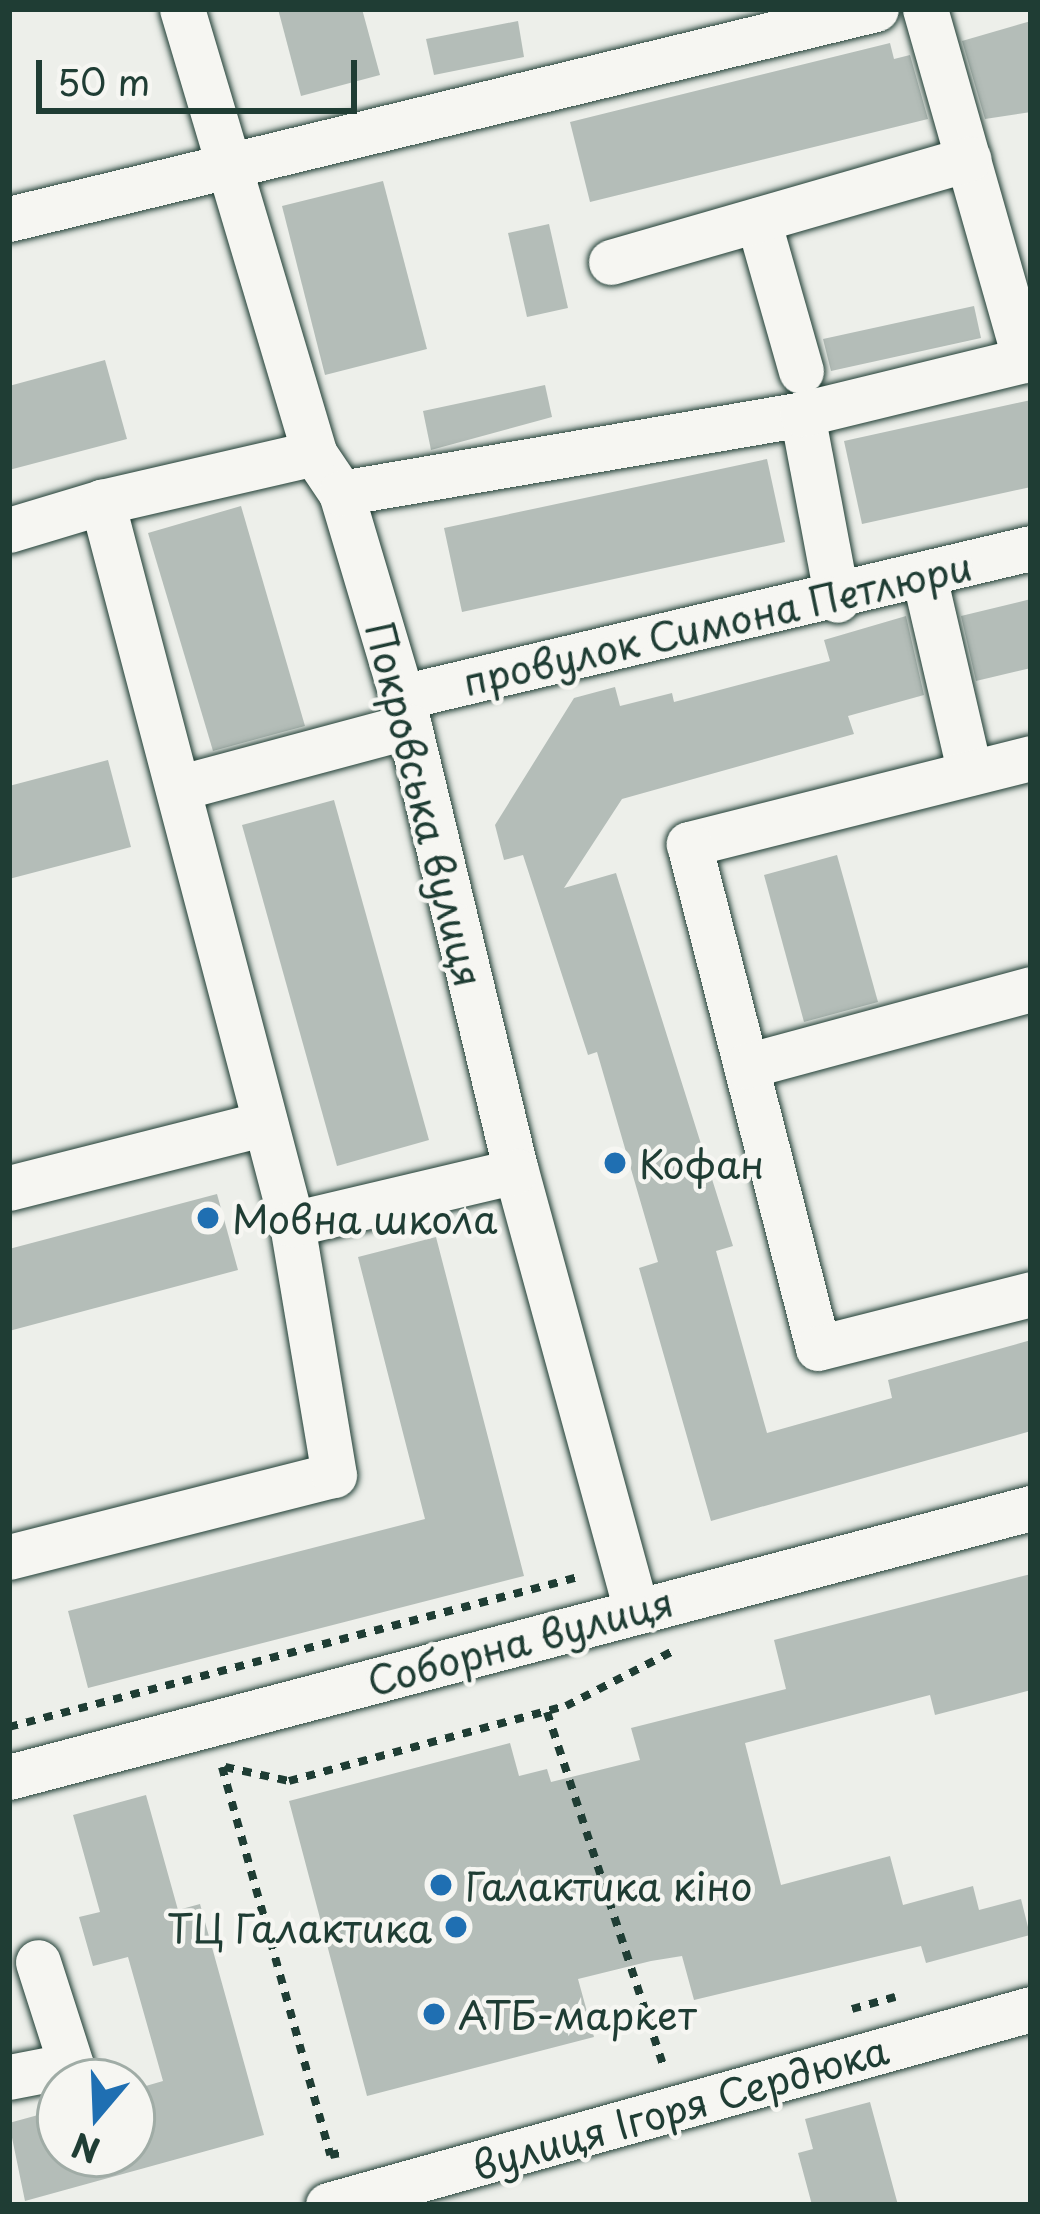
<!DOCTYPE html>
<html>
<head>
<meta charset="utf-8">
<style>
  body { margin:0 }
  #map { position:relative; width:1040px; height:2214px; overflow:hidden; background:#edefea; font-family:"Playpen Sans",sans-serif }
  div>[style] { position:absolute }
  .building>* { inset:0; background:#b4bdb8 }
  .path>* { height:8px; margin-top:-4px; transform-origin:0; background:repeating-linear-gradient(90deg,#1f3d34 0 9px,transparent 0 18px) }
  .roads { filter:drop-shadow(0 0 3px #1f3d34) drop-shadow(0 0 3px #1f3d34) }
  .minor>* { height:45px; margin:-22.5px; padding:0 22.5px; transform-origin:22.5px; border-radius:22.5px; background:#f6f6f2 }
  .dots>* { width:33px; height:33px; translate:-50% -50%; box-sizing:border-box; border:6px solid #f6f6f2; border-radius:50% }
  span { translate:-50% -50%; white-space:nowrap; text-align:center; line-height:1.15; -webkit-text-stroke:9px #f6f6f2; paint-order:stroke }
  .street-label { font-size:39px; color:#1f3d34 }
  .poi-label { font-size:39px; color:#1f3d34 }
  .left { translate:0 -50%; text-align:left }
  .right { translate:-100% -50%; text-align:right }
  .frame { position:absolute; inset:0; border:12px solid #1f3d34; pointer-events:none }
  .north { position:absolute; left:36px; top:2058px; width:120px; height:120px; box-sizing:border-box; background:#f6f6f2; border:3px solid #a0aca6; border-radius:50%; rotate:199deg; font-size:33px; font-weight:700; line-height:48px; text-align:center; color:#1f3d34 }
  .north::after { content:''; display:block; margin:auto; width:42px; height:54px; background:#1f6fb2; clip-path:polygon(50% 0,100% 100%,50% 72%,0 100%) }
  .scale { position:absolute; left:36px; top:60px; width:321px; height:54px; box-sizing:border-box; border:6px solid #1f3d34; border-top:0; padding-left:15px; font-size:36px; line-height:42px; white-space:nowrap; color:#1f3d34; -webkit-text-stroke:9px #f6f6f2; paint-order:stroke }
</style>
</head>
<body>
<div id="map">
  <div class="building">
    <i style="clip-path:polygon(278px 9px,362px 9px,380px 75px,301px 96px)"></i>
    <i style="clip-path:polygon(518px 21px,524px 57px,434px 75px,426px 39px)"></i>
    <i style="clip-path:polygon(1031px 21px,1031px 112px,985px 119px,962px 41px)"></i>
    <i style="clip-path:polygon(890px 43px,894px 59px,910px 55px,928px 119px,590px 202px,570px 122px)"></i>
    <i style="clip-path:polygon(383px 181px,427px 349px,325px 375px,282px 206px)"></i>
    <i style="clip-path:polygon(549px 224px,568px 308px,527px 317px,508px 233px)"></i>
    <i style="clip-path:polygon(974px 306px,981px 338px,831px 371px,823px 339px)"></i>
    <i style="clip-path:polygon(105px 360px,127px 439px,9px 470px,9px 386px)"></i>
    <i style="clip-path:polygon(545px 385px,552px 417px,431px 450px,423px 411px)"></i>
    <i style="clip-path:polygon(1031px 400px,1031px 487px,862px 524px,844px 441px)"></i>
    <i style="clip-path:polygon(767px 459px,785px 542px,462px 612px,444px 528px)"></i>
    <i style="clip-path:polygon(241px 506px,305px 726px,213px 751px,148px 533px)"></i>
    <i style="clip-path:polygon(1031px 599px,1031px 668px,976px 681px,961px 616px)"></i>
    <i style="clip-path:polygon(906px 616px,924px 695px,848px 716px,854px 734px,622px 799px,564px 888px,616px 873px,733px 1246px,716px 1251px,767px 1433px,892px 1398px,888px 1380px,1031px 1340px,1031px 1431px,711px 1521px,639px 1268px,658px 1262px,597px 1052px,588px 1055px,523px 855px,504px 860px,495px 825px,574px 698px,615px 687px,620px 706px,672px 693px,674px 702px,830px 661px,824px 640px)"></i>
    <i style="clip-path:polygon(108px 760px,131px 847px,9px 879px,9px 786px)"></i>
    <i style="clip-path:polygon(334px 800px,429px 1140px,337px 1166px,242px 825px)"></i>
    <i style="clip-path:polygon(837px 855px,878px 1002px,804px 1022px,764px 875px)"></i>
    <i style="clip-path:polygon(217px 1194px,238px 1270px,9px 1331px,9px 1249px)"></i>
    <i style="clip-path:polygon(436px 1237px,524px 1576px,88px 1688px,68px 1611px,425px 1519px,358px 1257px)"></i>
    <i style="clip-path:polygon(1031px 1574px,1031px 1690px,935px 1715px,930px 1695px,745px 1743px,781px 1885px,890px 1856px,903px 1905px,973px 1886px,979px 1910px,1021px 1899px,1030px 1935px,926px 1963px,921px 1946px,694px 2000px,682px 1956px,651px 1961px,578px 1979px,594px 2037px,367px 2096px,289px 1801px,510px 1743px,519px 1776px,547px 1769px,551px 1782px,640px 1760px,631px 1728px,786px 1689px,774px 1640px)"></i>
    <i style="clip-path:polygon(146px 1795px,178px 1910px,200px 1904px,264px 2135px,25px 2201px,9px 2123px,60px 2109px,60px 2154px,132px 2154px,132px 2090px,163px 2081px,128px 1957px,93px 1966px,79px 1917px,100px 1912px,73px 1815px)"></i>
    <i style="clip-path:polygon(870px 2102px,898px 2205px,812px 2205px,798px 2153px,813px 2149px,805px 2119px)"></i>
  </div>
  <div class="path">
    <i style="left:547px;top:1712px;width:374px;rotate:71.8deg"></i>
    <i style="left:9px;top:1727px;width:593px;rotate:-14.76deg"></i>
    <i style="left:222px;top:1767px;width:403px;rotate:74.4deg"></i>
    <i style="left:330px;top:2155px;width:10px;rotate:-11deg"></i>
    <i style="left:225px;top:1767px;width:66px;rotate:12.3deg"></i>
    <i style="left:289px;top:1781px;width:287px;rotate:-15.2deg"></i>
    <i style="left:566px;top:1706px;width:125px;rotate:-27.2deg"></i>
    <i style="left:852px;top:2009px;width:45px;rotate:-15.6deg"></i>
  </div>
  <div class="roads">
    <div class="minor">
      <i style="left:182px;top:9px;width:463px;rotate:73.4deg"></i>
      <i style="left:314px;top:453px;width:48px;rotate:56deg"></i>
      <i style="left:341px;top:493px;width:213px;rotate:73.4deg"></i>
      <i style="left:402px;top:697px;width:488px;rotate:76.5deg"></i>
      <i style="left:516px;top:1171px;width:455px;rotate:74.7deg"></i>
      <i style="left:925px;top:9px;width:365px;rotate:74.1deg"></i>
      <i style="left:9px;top:219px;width:892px;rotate:-13.62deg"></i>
      <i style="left:758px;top:220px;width:157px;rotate:74.1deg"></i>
      <i style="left:611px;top:262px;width:372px;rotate:-16.1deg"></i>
      <i style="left:802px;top:414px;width:189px;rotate:79.3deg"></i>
      <i style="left:341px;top:493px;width:468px;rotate:-9.7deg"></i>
      <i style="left:802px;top:414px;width:236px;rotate:-13.7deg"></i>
      <i style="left:9px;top:530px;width:97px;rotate:-16.8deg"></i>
      <i style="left:924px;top:576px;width:202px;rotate:76.9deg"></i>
      <i style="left:402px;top:697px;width:646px;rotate:-13.33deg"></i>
      <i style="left:1031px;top:758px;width:353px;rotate:165.9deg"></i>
      <i style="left:689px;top:844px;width:520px;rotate:75.64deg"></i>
      <i style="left:818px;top:1348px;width:220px;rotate:-14.2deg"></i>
      <i style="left:178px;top:788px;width:239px;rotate:-15deg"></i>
      <i style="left:746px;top:1066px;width:295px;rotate:-15.1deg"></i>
      <i style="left:9px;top:1188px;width:264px;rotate:-14.2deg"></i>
      <i style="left:292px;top:1224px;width:747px;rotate:-104.74deg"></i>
      <i style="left:102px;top:502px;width:218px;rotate:-13deg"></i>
      <i style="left:9px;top:1557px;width:335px;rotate:-14.2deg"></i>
      <i style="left:334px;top:1475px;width:254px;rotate:-99.5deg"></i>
      <i style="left:292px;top:1224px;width:230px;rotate:-13.3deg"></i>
      <i style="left:9px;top:1777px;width:1057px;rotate:-14.75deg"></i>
      <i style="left:9px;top:2077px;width:63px;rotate:-11deg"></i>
      <i style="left:71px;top:2065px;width:108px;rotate:-107.8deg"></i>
      <i style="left:328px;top:2205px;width:730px;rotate:-15.58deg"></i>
    </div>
  </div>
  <div class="dots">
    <i style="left:615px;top:1163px;background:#1f6fb2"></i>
    <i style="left:208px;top:1218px;background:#1f6fb2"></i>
    <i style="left:441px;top:1885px;background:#1f6fb2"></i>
    <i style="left:456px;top:1927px;background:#1f6fb2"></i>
    <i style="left:434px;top:2014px;background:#1f6fb2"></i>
  </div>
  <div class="street-label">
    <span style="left:717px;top:623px;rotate:-13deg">провулок Симона Петлюри</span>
    <span style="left:425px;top:804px;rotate:76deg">Покровська вулиця</span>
    <span style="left:520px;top:1641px;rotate:-15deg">Соборна вулиця</span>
    <span style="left:680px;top:2107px;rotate:-16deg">вулиця Ігоря Сердюка</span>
  </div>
  <div class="poi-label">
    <span class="left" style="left:639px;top:1163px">Кофан</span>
    <span class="left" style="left:232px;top:1218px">Мовна школа</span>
    <span class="left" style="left:465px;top:1885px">Галактика кіно</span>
    <span class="right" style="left:432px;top:1927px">ТЦ Галактика</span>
    <span class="left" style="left:458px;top:2014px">АТБ-маркет</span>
  </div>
  <div class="frame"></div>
  <div class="north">N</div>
  <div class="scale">50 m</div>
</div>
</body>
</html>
